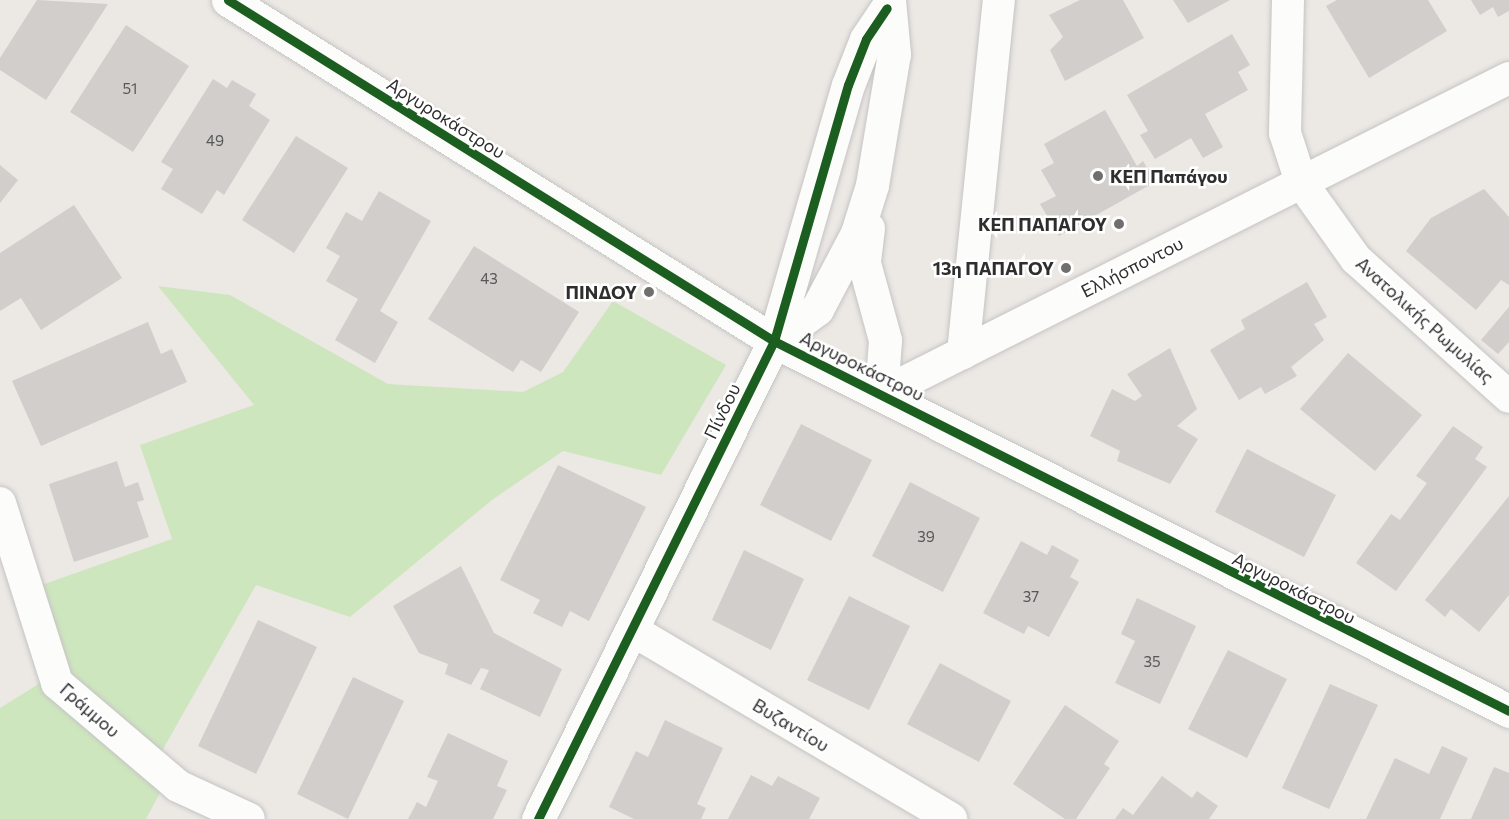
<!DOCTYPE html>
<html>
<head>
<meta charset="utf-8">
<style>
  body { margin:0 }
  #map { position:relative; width:1509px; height:819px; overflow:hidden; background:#ece8e4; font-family:Commissioner,sans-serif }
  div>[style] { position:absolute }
  .green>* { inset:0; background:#cee6be }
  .building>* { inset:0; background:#d1cecb }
  .roads { filter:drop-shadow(0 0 2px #c5c4c5) drop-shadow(0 0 2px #c5c4c5) }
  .street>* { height:32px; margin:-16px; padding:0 16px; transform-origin:16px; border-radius:16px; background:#fcfcfb }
  .secondary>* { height:33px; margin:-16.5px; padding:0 16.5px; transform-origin:16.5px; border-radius:16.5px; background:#fcfcfb }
  .cycleway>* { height:9px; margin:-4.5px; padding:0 4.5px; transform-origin:4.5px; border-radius:4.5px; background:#1b5e20 }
  .dots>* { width:16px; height:16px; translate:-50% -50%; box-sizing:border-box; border:3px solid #fff; border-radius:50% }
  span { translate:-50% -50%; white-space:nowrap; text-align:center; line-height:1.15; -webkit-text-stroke:5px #fff; paint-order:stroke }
  .number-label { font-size:15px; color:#585857 }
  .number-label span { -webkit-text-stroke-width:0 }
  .street-label { font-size:18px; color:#2e2e2e }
  .poi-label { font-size:18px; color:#2e2e2e; font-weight:700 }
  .left { translate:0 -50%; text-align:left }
  .right { translate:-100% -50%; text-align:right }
</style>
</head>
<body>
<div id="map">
  <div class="green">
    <i style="clip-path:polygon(158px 286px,230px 295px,388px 384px,523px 392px,563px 372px,613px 301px,726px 365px,661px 475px,563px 451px,492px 500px,350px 617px,256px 585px,158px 758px,64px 677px,33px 588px,172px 539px,140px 445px,254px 405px)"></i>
    <i style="clip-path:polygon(45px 680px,163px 787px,146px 819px,0 819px,0 708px)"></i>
  </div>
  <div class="building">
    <i style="clip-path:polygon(37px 0,108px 4px,46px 100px,0 70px,0 58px)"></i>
    <i style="clip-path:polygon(1080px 0,1123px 0,1144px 38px,1065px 81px,1050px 50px,1063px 37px,1049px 15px)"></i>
    <i style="clip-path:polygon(1173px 0,1230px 0,1188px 23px)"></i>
    <i style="clip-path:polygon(1337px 0,1428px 0,1447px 31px,1369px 78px,1326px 6px)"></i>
    <i style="clip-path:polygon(1471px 0,1509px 0,1509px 11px,1498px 17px,1493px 7px,1480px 15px)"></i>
    <i style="clip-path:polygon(126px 25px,189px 66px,133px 152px,70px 112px)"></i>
    <i style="clip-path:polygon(1232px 34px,1250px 65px,1238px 72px,1248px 90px,1205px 114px,1223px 147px,1203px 158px,1191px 138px,1155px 159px,1140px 135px,1148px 131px,1127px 95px)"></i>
    <i style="clip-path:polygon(213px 79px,227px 88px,232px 80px,256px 94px,249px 106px,270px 120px,224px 195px,217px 190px,202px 214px,161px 189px,173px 169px,161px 162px)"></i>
    <i style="clip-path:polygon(1105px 110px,1137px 166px,1143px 161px,1155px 182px,1059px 236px,1040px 204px,1056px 196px,1041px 170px,1054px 163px,1044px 144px)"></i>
    <i style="clip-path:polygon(296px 136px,348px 168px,294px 253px,242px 220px)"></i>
    <i style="clip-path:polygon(0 165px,18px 180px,0 203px)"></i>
    <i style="clip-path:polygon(1484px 189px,1509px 217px,1509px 285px,1501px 280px,1476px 310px,1406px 251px,1431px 218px)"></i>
    <i style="clip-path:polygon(379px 191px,431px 221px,380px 311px,398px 322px,375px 363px,335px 340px,358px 299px,326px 281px,340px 256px,326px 248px,346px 212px,362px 221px)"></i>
    <i style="clip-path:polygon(74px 205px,122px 278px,41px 330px,21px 298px,0 311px,0 253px)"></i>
    <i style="clip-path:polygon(474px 246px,579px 312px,541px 372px,521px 360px,513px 372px,428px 319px)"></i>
    <i style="clip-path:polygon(1307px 282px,1327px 317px,1314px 324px,1324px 340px,1291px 367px,1297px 376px,1265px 394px,1261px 387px,1239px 400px,1210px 350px,1245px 329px,1241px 320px)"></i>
    <i style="clip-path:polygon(1509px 307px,1509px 342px,1498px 354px,1481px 340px)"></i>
    <i style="clip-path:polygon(148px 322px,161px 354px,172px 349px,187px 382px,41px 446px,12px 381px)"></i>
    <i style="clip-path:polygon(1170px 348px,1197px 409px,1177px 426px,1198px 439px,1170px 484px,1117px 461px,1120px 451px,1090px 436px,1112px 389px,1135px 401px,1142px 396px,1127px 374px)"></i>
    <i style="clip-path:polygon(1348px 353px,1422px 415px,1375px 471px,1300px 409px)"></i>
    <i style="clip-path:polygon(801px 424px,872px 460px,831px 541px,760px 505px)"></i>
    <i style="clip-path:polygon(1453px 426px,1483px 447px,1475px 459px,1487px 467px,1396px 591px,1356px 563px,1391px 514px,1400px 520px,1427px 483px,1416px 476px)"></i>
    <i style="clip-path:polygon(1247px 449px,1336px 495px,1304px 557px,1215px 512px)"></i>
    <i style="clip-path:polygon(117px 461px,125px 487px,138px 482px,144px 500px,137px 502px,149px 537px,74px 562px,49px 484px)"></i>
    <i style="clip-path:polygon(558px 465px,646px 507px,589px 621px,570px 611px,562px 627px,533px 613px,540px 600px,500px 580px)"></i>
    <i style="clip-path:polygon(910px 482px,980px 518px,943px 592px,872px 556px)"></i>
    <i style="clip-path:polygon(1509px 496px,1509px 595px,1479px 632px,1451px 609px,1445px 617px,1425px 600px)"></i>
    <i style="clip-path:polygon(1021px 541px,1047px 555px,1052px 545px,1079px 560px,1070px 577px,1079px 582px,1049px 637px,1028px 626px,1024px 634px,983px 613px)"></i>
    <i style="clip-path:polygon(744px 550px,804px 579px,771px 650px,712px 620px)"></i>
    <i style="clip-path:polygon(461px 566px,494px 633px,562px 669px,540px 717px,480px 689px,489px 670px,481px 668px,471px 685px,445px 674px,448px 664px,419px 653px,393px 606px)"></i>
    <i style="clip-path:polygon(849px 596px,910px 626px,869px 710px,807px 680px)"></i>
    <i style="clip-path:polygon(1137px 598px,1196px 626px,1160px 704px,1115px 683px,1135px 641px,1121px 634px)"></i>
    <i style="clip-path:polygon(258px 620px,317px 647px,256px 774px,198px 746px)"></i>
    <i style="clip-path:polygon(1228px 650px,1287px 679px,1247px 758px,1188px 729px)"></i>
    <i style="clip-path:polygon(940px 663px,1011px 701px,979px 762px,907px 724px)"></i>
    <i style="clip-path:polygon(353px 677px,404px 701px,348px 819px,297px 794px)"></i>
    <i style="clip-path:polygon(1330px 684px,1378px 705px,1329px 809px,1282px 788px)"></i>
    <i style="clip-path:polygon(1065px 705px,1119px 741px,1104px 764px,1110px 768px,1076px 819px,1065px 819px,1013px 784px)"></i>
    <i style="clip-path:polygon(665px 720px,723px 748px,697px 804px,706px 808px,701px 819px,634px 819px,609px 807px,636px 751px,648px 757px)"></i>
    <i style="clip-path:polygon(448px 733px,508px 761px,497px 786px,507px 790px,493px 819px,408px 819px,417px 802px,426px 807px,438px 781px,427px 777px)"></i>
    <i style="clip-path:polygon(1442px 746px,1468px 758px,1440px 819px,1366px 819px,1395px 758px,1429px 774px)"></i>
    <i style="clip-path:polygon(1494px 767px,1509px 773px,1509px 819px,1471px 819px)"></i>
    <i style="clip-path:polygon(751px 775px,772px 786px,778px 776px,820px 798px,809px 819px,728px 819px)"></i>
    <i style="clip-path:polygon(1162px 776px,1192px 798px,1197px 791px,1218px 806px,1209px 819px,1115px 819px,1123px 808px,1133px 815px)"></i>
  </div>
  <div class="roads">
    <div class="street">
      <i style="left:1288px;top:0;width:133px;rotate:91.3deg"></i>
      <i style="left:1285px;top:133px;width:52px;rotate:71.9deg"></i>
      <i style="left:1301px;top:182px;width:95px;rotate:54.5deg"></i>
      <i style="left:1356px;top:259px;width:206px;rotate:42deg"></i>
      <i style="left:963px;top:353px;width:355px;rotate:-84.2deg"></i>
      <i style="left:881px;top:394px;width:703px;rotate:-26.71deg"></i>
      <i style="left:0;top:503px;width:189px;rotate:72.4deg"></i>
      <i style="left:57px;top:683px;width:159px;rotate:40.4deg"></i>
      <i style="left:178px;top:786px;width:78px;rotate:24.9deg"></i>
      <i style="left:632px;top:630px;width:371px;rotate:30.6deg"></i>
    </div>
    <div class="secondary">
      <i style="left:228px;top:0;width:644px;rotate:31.99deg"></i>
      <i style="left:774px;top:341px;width:823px;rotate:26.72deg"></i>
      <i style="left:868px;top:228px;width:35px;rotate:97deg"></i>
      <i style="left:864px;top:263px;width:80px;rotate:74.7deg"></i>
      <i style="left:885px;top:340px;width:54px;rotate:94.2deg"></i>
      <i style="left:774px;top:341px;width:54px;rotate:-36.7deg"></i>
      <i style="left:817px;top:309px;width:86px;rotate:-62.2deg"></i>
      <i style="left:857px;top:233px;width:50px;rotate:-72.6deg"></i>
      <i style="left:872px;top:185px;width:133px;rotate:-80.5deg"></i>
      <i style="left:894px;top:54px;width:54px;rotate:-95.3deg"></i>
      <i style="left:538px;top:819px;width:533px;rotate:-63.72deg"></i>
      <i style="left:774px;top:341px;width:266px;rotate:-73.9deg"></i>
      <i style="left:848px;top:85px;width:49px;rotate:-68.6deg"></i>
      <i style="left:866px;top:39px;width:37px;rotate:-56deg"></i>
    </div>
  </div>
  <div class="cycleway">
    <i style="left:228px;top:0;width:644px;rotate:31.99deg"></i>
    <i style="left:774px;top:341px;width:823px;rotate:26.72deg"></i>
    <i style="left:538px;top:819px;width:533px;rotate:-63.72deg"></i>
    <i style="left:774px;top:341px;width:266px;rotate:-73.9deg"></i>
    <i style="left:848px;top:85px;width:49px;rotate:-68.6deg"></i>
    <i style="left:866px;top:39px;width:37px;rotate:-56deg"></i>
  </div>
  <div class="dots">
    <i style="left:1098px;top:176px;background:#706f6e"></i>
    <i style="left:1119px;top:224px;background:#706f6e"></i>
    <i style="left:1066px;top:268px;background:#706f6e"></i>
    <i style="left:649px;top:292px;background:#706f6e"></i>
  </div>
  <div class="number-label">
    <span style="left:130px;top:89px">51</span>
    <span style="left:215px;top:141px">49</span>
    <span style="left:489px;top:279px">43</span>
    <span style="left:926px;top:537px">39</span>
    <span style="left:1031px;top:597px">37</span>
    <span style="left:1152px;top:662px">35</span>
  </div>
  <div class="street-label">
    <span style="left:446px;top:118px;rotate:32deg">Αργυροκάστρου</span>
    <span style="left:1132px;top:267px;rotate:-27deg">Ελλήσποντου</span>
    <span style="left:1425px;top:320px;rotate:42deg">Ανατολικής Ρωμυλίας</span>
    <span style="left:862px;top:366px;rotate:26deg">Αργυροκάστρου</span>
    <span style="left:722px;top:411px;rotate:-64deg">Πίνδου</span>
    <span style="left:1294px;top:588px;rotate:27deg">Αργυροκάστρου</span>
    <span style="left:90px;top:710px;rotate:41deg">Γράμμου</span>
    <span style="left:791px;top:725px;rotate:31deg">Βυζαντίου</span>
  </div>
  <div class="poi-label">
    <span class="left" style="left:1110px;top:176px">ΚΕΠ Παπάγου</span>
    <span class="right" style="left:1107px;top:224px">ΚΕΠ ΠΑΠΑΓΟΥ</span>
    <span class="right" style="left:1054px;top:268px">13η ΠΑΠΑΓΟΥ</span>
    <span class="right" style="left:637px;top:292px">ΠΙΝΔΟΥ</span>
  </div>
</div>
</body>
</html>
